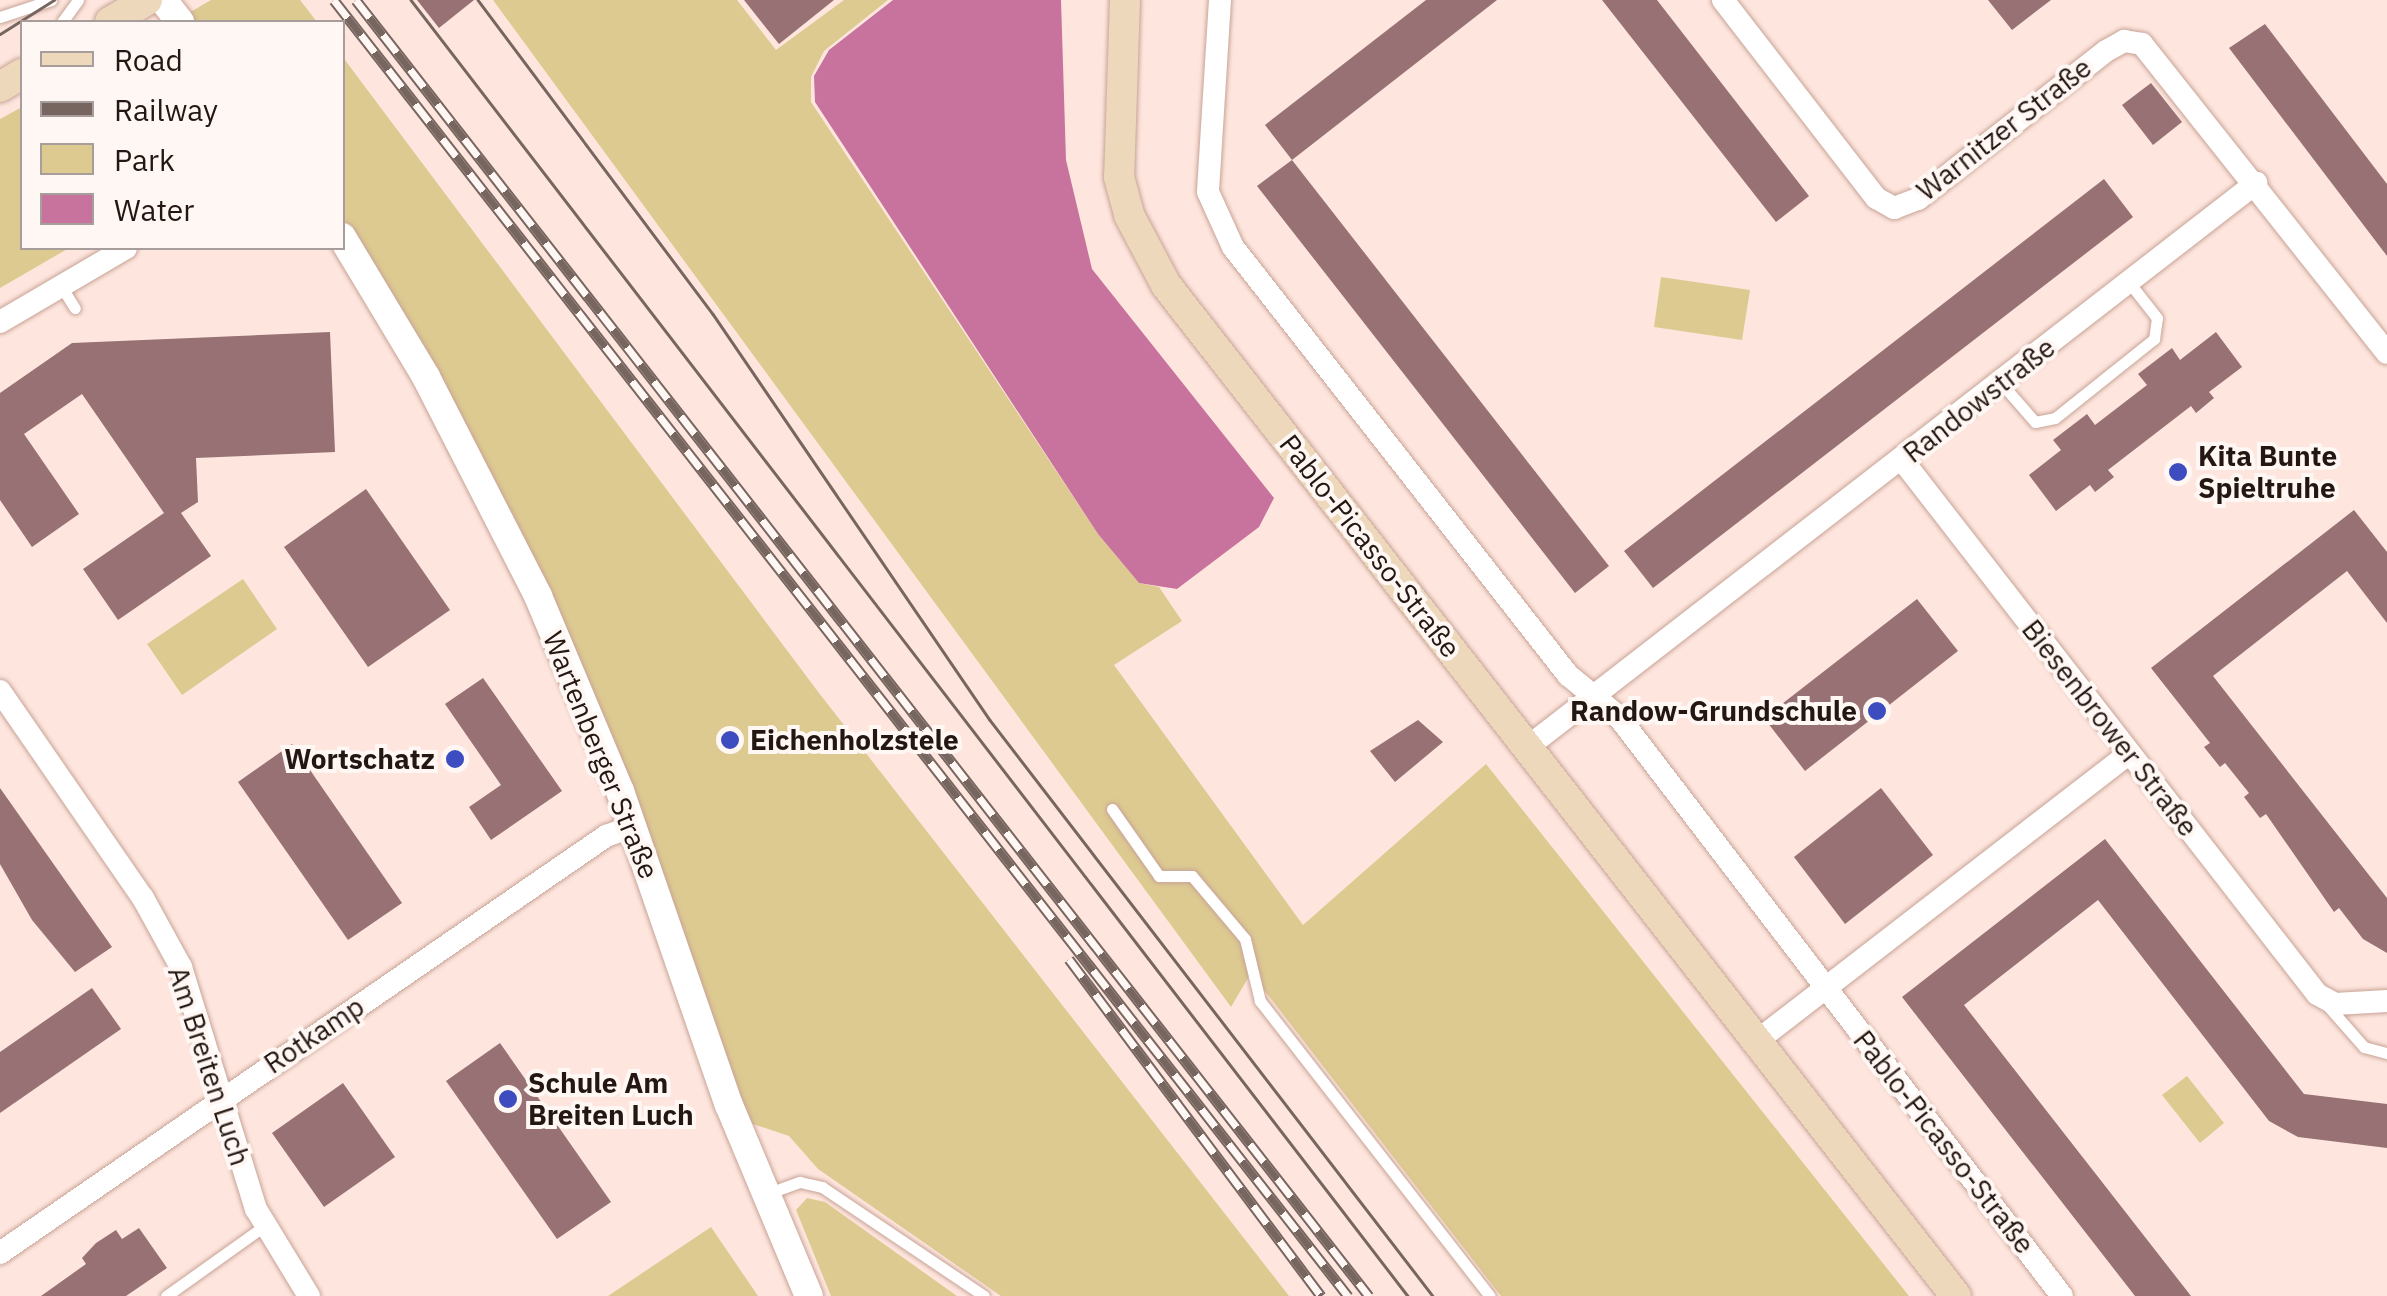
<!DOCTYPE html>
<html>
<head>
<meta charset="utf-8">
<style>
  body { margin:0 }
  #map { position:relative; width:2387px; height:1296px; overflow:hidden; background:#fee6de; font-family:"IBM Plex Sans",sans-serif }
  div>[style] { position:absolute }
  .green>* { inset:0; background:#ddca91 }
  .water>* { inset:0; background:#c8739e }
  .building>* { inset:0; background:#977174 }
  .roads { filter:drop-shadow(0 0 2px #c8a396) drop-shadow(0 0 2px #c8a396) }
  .service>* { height:11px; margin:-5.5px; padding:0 5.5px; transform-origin:5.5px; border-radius:5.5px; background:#fff }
  .minor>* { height:22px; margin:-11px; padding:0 11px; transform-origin:11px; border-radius:11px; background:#fff }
  .tertiary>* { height:28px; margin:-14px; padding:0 14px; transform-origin:14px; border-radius:14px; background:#fff }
  .secondary>* { height:30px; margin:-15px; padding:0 15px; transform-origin:15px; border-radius:15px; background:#eed8bb }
  .tram>* { height:2.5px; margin:-1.25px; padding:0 1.25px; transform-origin:1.25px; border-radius:1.25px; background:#776660 }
  .rail>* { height:11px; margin-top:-5.5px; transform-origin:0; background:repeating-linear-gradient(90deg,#fff7f4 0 22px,#776660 0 44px); box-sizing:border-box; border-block:2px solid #776660 }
  .dots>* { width:28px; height:28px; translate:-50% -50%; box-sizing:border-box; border:5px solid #fff7f4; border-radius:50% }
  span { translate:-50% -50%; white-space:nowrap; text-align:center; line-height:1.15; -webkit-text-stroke:8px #fff7f4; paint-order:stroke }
  .street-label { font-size:28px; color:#241712 }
  .poi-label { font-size:28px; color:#241712; font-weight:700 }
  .left { translate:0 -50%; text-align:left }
  .right { translate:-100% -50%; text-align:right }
  .legend { position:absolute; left:20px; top:20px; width:325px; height:230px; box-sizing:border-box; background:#fff7f4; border:2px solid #a79d9a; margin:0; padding:12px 18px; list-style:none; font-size:30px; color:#241712 }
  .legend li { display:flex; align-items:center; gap:20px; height:50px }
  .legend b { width:50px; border:2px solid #a79d9a }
</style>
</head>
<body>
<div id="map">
  <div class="green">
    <i style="clip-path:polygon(211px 0,300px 0,317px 22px,194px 22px,187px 14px)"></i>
    <i style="clip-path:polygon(493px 0,737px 0,776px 50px,844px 0,888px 0,824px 51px,811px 77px,811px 102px,1098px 534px,1139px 583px,1159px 587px,1182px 621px,1114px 665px,1303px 925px,1486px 764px,1909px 1296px,1501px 1296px,1251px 973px,1231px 1007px)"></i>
    <i style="clip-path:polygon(342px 56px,819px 693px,1289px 1296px,1001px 1296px,818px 1169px,789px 1136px,750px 1123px,632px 786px,442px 381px,343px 218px)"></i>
    <i style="clip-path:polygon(22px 107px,22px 248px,69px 248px,0 288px,0 119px)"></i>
    <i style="clip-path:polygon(1661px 277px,1750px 290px,1742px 340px,1654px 327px)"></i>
    <i style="clip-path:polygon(243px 579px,277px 629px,182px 695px,147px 644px)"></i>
    <i style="clip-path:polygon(2187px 1076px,2224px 1123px,2200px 1143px,2162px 1095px)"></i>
    <i style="clip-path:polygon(807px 1198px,825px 1202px,957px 1296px,831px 1296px,796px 1210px)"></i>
    <i style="clip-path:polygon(711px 1227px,758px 1296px,608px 1296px)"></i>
  </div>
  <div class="water">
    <i style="clip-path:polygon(893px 0,1061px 0,1066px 160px,1092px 269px,1274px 498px,1259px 527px,1177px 589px,1139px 583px,1098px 534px,815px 102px,814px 76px,829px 50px)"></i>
  </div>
  <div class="building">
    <i style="clip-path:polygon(417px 0,474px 0,439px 28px)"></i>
    <i style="clip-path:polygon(744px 0,834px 0,779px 44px)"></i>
    <i style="clip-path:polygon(1426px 0,1497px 0,1292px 160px,1265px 125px)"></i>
    <i style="clip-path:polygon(1602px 0,1657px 0,1809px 196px,1776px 222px)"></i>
    <i style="clip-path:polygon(1988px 0,2051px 0,2012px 30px)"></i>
    <i style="clip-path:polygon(2265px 24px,2387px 184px,2387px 256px,2229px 48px)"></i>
    <i style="clip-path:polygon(2151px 83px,2182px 122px,2153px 145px,2122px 105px)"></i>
    <i style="clip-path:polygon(1292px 160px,1609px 566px,1575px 593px,1257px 186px)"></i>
    <i style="clip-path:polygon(2104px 179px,2133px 217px,1653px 588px,1624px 551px)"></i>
    <i style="clip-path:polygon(330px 332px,335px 452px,196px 458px,198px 502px,181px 513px,211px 556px,118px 620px,83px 569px,164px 513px,82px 394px,24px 434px,79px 514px,32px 547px,0 500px,0 393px,72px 343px)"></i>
    <i style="clip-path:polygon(2216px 332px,2242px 367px,2209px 392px,2214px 398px,2196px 413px,2191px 406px,2108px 470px,2114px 477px,2095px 492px,2090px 485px,2056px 511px,2029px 475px,2061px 450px,2053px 440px,2087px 414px,2095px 425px,2147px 385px,2138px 374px,2172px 348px,2180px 360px)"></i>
    <i style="clip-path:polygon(366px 489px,450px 610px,368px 667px,284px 547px)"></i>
    <i style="clip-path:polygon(2354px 510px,2387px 552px,2387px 623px,2347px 571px,2213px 676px,2387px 898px,2387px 953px,2363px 939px,2339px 908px,2334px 912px,2266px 814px,2260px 818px,2244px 797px,2249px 793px,2225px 763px,2220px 767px,2204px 747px,2210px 743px,2151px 668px)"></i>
    <i style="clip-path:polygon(1917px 599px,1958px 651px,1805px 771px,1764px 718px)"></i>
    <i style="clip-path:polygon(483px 678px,562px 791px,491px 840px,469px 807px,501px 785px,445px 704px)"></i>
    <i style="clip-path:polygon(1418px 720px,1443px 742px,1395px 782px,1370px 751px)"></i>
    <i style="clip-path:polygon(292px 744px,402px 903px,348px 940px,238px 782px)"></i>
    <i style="clip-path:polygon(0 788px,112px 947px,75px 972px,32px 920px,0 864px)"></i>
    <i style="clip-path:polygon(1881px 788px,1933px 855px,1845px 924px,1794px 857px)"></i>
    <i style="clip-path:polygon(2105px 839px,2304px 1094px,2387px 1104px,2387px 1148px,2298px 1137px,2269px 1121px,2098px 900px,1964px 1005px,2191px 1296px,2135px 1296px,1902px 997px)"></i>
    <i style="clip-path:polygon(92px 988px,121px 1029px,0 1113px,0 1052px)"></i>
    <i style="clip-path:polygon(500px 1043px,611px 1202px,557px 1239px,446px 1081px)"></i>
    <i style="clip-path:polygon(343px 1083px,395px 1157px,324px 1207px,272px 1133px)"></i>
    <i style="clip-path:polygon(139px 1228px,167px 1268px,126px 1296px,41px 1296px,86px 1264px,82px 1258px,96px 1243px,116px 1230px,122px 1239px)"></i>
  </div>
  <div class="roads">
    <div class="service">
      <i style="left:0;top:17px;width:54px;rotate:-18.4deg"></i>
      <i style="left:62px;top:22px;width:27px;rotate:-54deg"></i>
      <i style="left:61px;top:286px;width:26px;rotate:58deg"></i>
      <i style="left:2001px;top:383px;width:52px;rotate:48.9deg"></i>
      <i style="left:2035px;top:422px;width:20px;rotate:-11deg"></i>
      <i style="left:2055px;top:418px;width:127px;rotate:-38.6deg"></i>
      <i style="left:2154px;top:339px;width:21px;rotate:-82deg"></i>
      <i style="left:2157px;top:318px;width:47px;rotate:-128.1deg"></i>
      <i style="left:1112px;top:809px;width:82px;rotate:55deg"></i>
      <i style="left:1159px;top:876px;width:33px"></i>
      <i style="left:1192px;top:876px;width:82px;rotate:49.9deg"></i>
      <i style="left:1245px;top:939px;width:64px;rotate:76.4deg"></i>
      <i style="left:1260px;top:1001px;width:374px;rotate:52.1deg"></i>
      <i style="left:2328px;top:1006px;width:55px;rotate:48.7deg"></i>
      <i style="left:2364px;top:1047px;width:24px;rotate:15deg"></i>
      <i style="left:769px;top:1193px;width:33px;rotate:-20deg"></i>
      <i style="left:800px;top:1182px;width:23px;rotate:13deg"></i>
      <i style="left:822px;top:1187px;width:195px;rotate:33.9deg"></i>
      <i style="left:166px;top:1296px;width:120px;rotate:-35.5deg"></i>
    </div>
    <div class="minor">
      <i style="left:1220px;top:0;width:192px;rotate:93.6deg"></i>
      <i style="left:1208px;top:192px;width:60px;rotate:65.6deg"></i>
      <i style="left:1233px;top:247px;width:544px;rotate:51.95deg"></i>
      <i style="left:1568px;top:675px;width:65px;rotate:39.4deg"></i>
      <i style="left:1618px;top:716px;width:730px;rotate:52.57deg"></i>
      <i style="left:1723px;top:0;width:250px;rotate:52.3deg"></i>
      <i style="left:1876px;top:198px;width:21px;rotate:29deg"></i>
      <i style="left:1894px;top:208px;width:26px;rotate:-21deg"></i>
      <i style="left:1918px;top:199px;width:239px;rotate:-38.2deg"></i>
      <i style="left:2106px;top:51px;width:21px;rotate:-29deg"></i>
      <i style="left:2124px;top:41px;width:18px;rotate:9deg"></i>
      <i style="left:2142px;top:44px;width:394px;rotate:51.6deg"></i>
      <i style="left:0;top:322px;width:146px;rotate:-30.4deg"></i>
      <i style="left:1903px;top:461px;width:675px;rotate:52.16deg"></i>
      <i style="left:2317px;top:994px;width:21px;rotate:29deg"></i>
      <i style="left:2335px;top:1004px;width:52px;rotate:-3.3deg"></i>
      <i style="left:0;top:691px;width:252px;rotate:55.4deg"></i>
      <i style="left:143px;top:898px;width:79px;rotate:61.2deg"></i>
      <i style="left:181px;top:967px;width:253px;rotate:72.8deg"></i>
      <i style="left:256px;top:1209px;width:102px;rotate:58.7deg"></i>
      <i style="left:1529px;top:746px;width:920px;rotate:-37.75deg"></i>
      <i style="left:1757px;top:1041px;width:470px;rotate:-37.7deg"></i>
      <i style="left:0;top:1253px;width:736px;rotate:-34.53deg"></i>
      <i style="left:606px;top:836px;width:29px;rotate:-20deg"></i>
    </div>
    <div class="tertiary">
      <i style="left:163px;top:0;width:28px;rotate:52deg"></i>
      <i style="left:342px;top:237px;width:163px;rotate:59deg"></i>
      <i style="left:426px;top:377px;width:246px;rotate:62.9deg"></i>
      <i style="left:538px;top:596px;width:212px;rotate:67.2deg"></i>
      <i style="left:620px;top:791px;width:332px;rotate:70.9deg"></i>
      <i style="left:729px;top:1105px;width:207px;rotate:67.3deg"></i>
    </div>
    <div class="secondary">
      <i style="left:1125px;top:0;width:177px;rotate:91.9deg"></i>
      <i style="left:1119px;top:177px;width:39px;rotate:75deg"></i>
      <i style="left:1129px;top:215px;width:79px;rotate:62.1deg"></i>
      <i style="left:1166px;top:285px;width:1283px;rotate:52deg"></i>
      <i style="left:110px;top:22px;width:43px;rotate:-30.7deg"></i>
      <i style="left:0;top:87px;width:26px;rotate:-31deg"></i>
    </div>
  </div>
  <div class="tram">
    <i style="left:411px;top:0;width:1635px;rotate:52.43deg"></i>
    <i style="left:478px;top:0;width:392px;rotate:53.2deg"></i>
    <i style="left:713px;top:314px;width:491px;rotate:55.7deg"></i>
    <i style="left:990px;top:720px;width:727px;rotate:52.44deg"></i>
    <i style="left:0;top:34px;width:64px;rotate:-32.2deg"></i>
  </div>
  <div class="rail">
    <i style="left:334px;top:0;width:1646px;rotate:51.96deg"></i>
    <i style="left:356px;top:0;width:1645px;rotate:51.99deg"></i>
    <i style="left:1069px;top:959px;width:421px;rotate:53.2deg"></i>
  </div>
  <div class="dots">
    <i style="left:2178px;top:472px;background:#3d4dc0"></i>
    <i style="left:1877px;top:711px;background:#3d4dc0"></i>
    <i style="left:730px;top:740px;background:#3d4dc0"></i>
    <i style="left:455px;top:759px;background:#3d4dc0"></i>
    <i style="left:508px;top:1099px;background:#3d4dc0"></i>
  </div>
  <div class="street-label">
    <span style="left:2004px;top:129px;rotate:-38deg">Warnitzer Straße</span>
    <span style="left:1979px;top:400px;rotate:-38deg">Randowstraße</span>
    <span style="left:1370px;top:546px;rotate:52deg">Pablo-Picasso-Straße</span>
    <span style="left:2110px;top:728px;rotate:52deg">Biesenbrower Straße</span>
    <span style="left:601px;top:755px;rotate:68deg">Wartenberger Straße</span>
    <span style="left:314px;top:1035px;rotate:-34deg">Rotkamp</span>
    <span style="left:209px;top:1066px;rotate:72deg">Am Breiten Luch</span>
    <span style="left:1944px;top:1142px;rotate:52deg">Pablo-Picasso-Straße</span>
  </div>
  <div class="poi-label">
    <span class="left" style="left:2198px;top:472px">Kita Bunte<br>Spieltruhe</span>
    <span class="right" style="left:1857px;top:711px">Randow-Grundschule</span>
    <span class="left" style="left:750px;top:740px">Eichenholzstele</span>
    <span class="right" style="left:435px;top:759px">Wortschatz</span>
    <span class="left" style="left:528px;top:1099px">Schule Am<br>Breiten Luch</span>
  </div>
  <ul class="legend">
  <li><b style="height:12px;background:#eed8bb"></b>Road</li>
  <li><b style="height:12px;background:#776660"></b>Railway</li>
  <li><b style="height:28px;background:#ddca91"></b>Park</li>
  <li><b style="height:28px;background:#c8739e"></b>Water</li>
  </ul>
</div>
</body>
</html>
